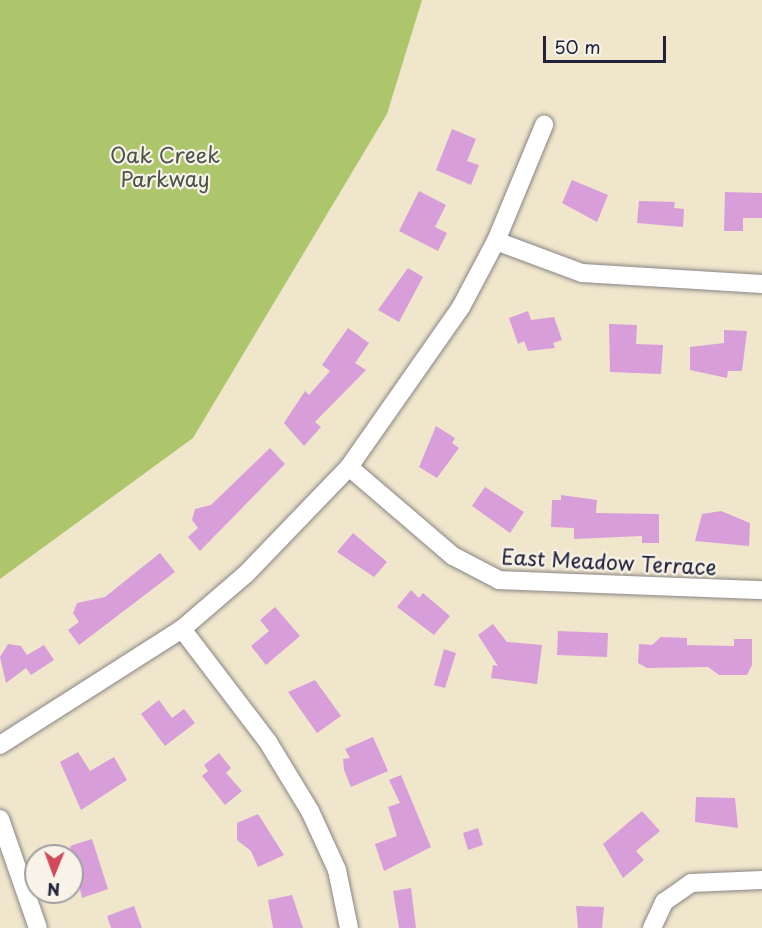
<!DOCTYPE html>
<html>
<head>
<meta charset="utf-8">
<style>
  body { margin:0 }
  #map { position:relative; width:762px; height:928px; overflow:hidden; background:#f0e6cc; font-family:"Playpen Sans",sans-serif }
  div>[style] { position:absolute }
  .green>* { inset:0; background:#aec66b }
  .building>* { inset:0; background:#d79ed9 }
  .roads { filter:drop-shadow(0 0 2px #898484) drop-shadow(0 0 2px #898484) }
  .minor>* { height:18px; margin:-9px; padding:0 9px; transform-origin:9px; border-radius:9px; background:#fff }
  span { translate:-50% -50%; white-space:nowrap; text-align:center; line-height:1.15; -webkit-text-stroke:4.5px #f7f3e8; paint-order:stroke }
  .park-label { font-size:21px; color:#4c5349 }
  .street-label { font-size:21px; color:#22223b }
  .north { position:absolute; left:24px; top:844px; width:60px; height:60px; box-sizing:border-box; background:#f7f3e8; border:2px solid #a29fa3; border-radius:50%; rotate:181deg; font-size:16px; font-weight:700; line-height:24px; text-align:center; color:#22223b }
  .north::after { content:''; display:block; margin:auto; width:21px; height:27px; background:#d1495b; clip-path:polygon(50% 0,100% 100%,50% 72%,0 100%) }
  .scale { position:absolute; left:543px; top:36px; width:123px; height:27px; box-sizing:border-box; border:3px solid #22223b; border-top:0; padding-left:8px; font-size:18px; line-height:21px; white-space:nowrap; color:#22223b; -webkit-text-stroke:4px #f7f3e8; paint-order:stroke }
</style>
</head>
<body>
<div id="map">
  <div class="green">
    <i style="clip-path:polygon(0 0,422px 0,387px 114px,193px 438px,0 579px)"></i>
  </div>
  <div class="building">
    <i style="clip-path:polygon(452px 129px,476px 139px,467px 161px,479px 165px,471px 185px,436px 170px)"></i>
    <i style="clip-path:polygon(572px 180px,608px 195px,597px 222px,562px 203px)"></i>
    <i style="clip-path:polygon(419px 191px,446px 205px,435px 227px,447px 233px,438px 251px,399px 231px)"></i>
    <i style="clip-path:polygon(725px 192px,762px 193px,762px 218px,743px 218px,743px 231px,724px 231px)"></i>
    <i style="clip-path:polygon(639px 201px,675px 202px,674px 208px,684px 209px,683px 227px,637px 223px)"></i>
    <i style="clip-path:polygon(408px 268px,423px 277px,399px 322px,378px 310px)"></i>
    <i style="clip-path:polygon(528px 311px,531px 320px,554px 317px,562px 340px,553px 343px,555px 348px,528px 351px,524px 341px,518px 344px,509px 318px)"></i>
    <i style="clip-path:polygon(609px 324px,637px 325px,636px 344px,663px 345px,661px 374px,610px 372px)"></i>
    <i style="clip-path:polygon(348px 328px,369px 343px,355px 363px,366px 370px,315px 422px,321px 427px,304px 446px,284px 423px,305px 391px,309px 395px,330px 371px,322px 365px)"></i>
    <i style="clip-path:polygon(724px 330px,747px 331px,742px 371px,728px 371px,727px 378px,690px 370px,690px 347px,724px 343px)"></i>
    <i style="clip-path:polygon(436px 426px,455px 438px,452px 443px,459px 448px,437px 478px,419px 467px)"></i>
    <i style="clip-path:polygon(270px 448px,285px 464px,200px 551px,188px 537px,198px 528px,192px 520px,195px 509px,211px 505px)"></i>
    <i style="clip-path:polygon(485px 487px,524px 512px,510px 533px,472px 506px)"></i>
    <i style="clip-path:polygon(561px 495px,597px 500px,596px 513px,659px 514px,659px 543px,642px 543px,642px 536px,574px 539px,574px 528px,551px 527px,552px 500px,561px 500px)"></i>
    <i style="clip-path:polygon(721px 511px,750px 523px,749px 546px,695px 541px,702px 514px)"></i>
    <i style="clip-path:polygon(353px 533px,387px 562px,374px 577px,337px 552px)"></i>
    <i style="clip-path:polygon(160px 553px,175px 572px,79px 645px,68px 630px,79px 622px,73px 613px,77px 603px,105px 597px)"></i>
    <i style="clip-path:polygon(411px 590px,419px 598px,423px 593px,450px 616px,434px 635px,397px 607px)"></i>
    <i style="clip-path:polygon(275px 607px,300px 636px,266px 665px,251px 646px,269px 631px,260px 620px)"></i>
    <i style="clip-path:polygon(493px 624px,507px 642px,542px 645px,537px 684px,491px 678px,493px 665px,498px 666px,478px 635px)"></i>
    <i style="clip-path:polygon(558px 631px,608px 633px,607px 657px,557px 655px)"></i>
    <i style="clip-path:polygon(661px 637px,687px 638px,687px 645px,734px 646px,734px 639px,752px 639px,752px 665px,747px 675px,719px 675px,708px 667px,647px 668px,638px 663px,639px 644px,652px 645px)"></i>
    <i style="clip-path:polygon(8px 644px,21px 646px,27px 655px,44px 645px,54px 660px,31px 675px,26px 668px,6px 683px,0 657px)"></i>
    <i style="clip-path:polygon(444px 649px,456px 653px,445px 688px,434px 685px)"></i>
    <i style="clip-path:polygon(315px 680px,341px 716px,317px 733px,288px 692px)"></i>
    <i style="clip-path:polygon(159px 700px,172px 718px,184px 709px,195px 723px,165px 746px,141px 714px)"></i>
    <i style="clip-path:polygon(373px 737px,388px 771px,351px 787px,344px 770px,343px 759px,350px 758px,345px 749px)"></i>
    <i style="clip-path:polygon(78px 752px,90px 771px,114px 757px,127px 780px,81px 810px,60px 762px)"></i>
    <i style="clip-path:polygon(219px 753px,231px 768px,226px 773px,242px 791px,225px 805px,202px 776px,208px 771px,204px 765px)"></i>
    <i style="clip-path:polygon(401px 775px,431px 847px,384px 871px,375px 844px,397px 836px,388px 807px,400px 803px,389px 780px)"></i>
    <i style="clip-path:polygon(696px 797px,735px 798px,738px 828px,695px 822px)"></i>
    <i style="clip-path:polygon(642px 811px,660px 831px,636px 851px,644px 860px,623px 878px,603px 844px)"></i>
    <i style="clip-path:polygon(258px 814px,284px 855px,258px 867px,251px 851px,237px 840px,237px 823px)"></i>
    <i style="clip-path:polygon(478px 828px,483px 845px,468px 850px,463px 833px)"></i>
    <i style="clip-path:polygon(92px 839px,108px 889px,82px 898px,70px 846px)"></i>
    <i style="clip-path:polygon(411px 888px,416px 928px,399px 928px,393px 891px)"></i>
    <i style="clip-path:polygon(292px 895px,303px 928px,273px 928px,268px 900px)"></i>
    <i style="clip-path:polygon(134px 906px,142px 928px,111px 928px,107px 916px)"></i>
    <i style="clip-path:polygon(576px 906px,604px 907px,602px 928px,578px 928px)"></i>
  </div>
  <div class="roads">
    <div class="minor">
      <i style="left:496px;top:241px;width:92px;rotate:20.4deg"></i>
      <i style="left:582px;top:273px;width:180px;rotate:3.5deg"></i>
      <i style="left:349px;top:467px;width:137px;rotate:40.6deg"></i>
      <i style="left:453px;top:556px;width:52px;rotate:27.6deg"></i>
      <i style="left:499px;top:580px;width:263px;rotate:2.2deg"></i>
      <i style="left:182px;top:629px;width:142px;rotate:52.7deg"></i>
      <i style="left:268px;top:742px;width:81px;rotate:58.7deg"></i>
      <i style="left:310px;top:811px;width:65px;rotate:65.4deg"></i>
      <i style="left:337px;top:870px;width:59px;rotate:78.3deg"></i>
      <i style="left:0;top:745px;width:216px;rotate:-32.5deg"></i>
      <i style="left:182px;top:629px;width:84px;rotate:-40.7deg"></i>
      <i style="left:246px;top:574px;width:149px;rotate:-46.1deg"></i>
      <i style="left:349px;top:467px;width:195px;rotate:-55deg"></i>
      <i style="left:461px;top:307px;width:75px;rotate:-62.1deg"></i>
      <i style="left:496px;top:241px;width:126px;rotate:-67.5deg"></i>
      <i style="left:0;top:819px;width:115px;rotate:70.8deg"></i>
      <i style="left:652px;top:928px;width:29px;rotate:-65deg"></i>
      <i style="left:664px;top:902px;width:33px;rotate:-35deg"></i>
      <i style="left:691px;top:883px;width:71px;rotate:-2.4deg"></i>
    </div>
  </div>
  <div class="park-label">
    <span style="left:165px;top:166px">Oak Creek<br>Parkway</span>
  </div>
  <div class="street-label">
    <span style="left:609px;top:561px;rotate:3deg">East Meadow Terrace</span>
  </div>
  <div class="north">N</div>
  <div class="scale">50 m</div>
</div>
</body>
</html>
